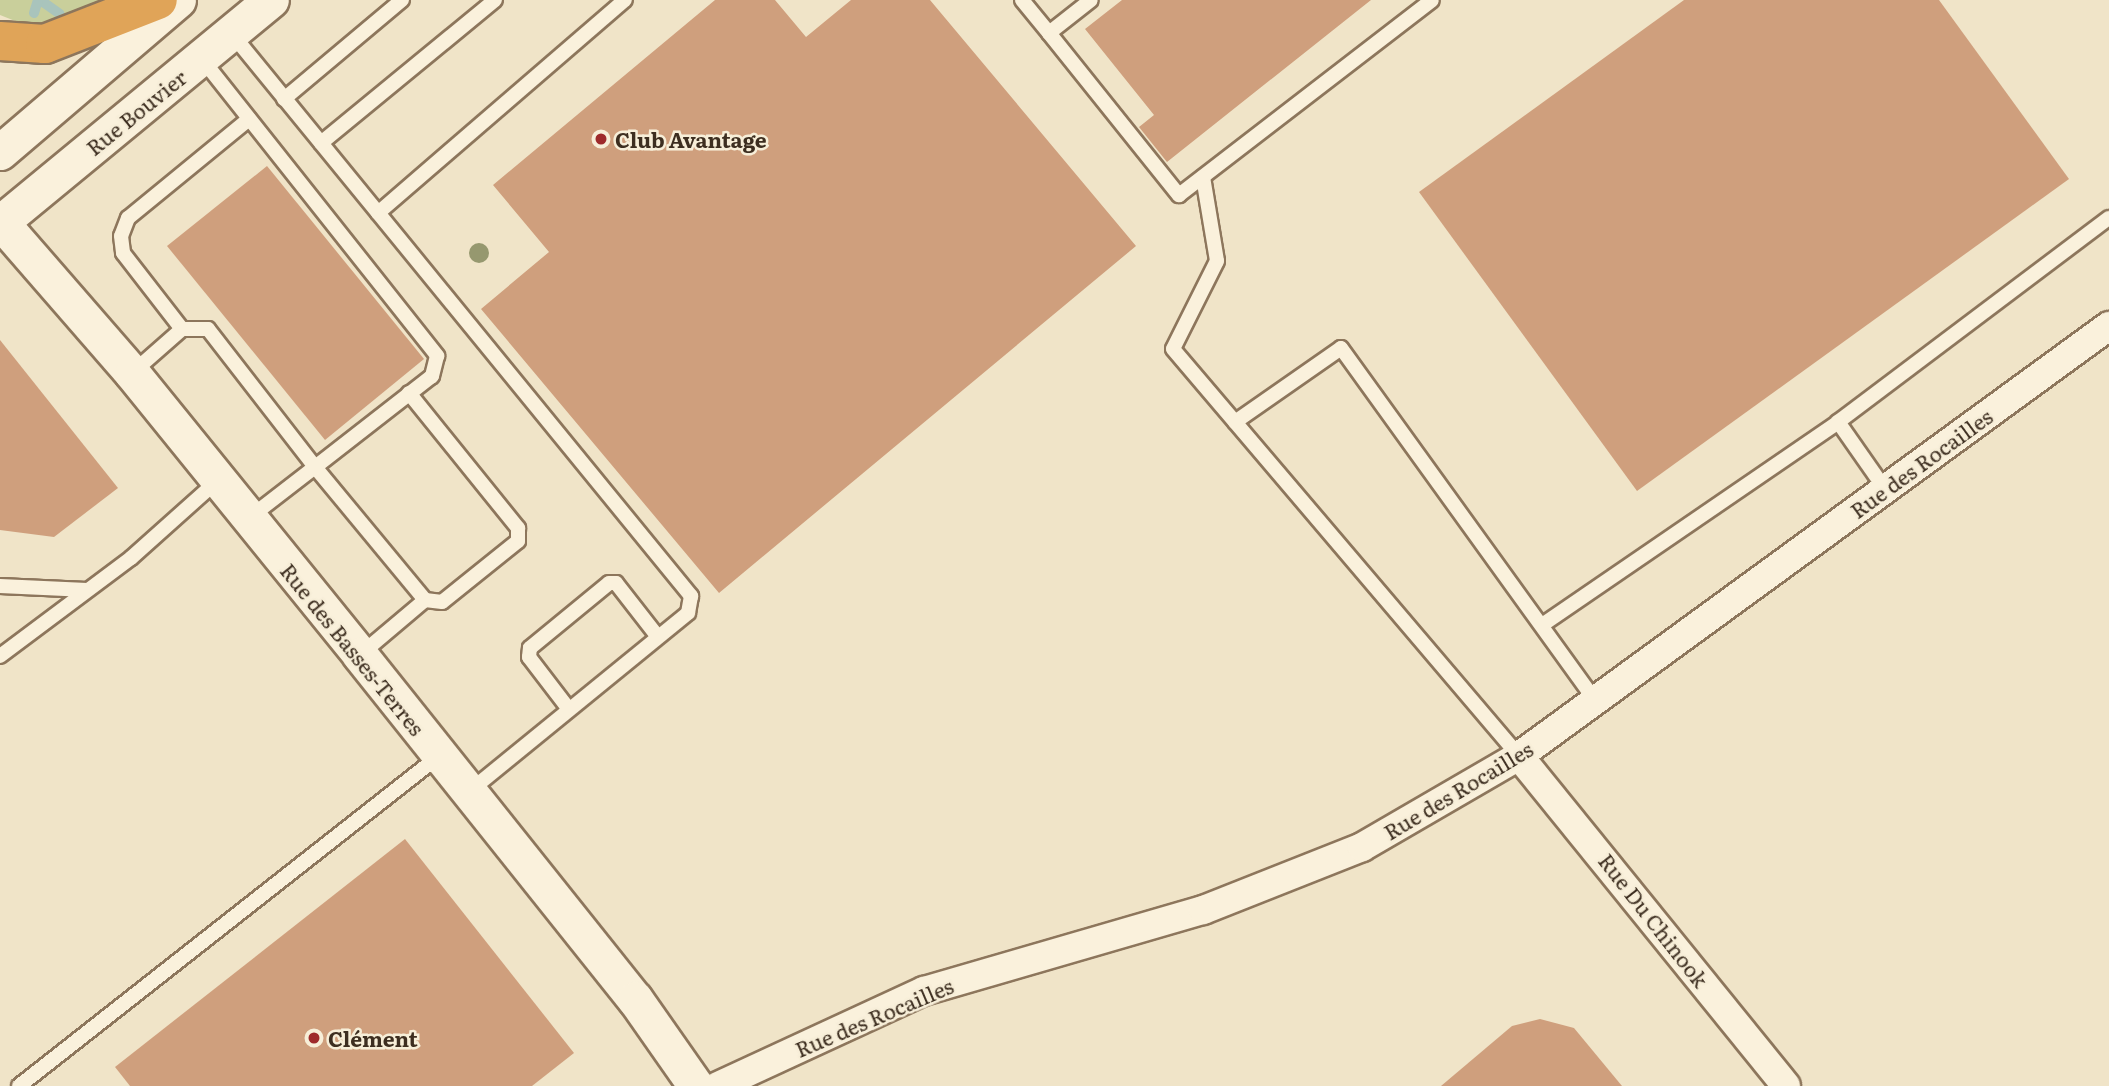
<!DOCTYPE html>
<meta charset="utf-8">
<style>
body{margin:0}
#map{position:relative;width:2109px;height:1086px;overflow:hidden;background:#f0e4c8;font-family:Literata,serif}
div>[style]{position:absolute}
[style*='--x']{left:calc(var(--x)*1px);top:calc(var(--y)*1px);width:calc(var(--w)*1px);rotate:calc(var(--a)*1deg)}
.green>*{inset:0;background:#c9cf9b}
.stream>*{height:10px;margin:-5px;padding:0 5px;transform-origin:5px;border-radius:5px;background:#a9c4bc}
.building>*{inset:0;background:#cf9f7d}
.roads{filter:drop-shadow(2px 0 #8d765c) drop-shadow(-2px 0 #8d765c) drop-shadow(0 2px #8d765c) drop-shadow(0 -2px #8d765c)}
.service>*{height:14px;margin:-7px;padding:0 7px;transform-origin:7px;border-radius:7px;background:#faf1dc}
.minor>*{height:28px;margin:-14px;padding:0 14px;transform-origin:14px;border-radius:14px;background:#faf1dc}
.tertiary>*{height:35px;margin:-17.5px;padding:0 17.5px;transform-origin:17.5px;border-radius:17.5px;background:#faf1dc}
.motorway>*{height:38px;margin:-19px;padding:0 19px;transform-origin:19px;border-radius:19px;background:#e0a458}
.trees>*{width:20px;height:20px;margin:-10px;border-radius:50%;background:#96986f}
.dots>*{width:19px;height:19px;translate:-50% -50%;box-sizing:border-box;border:4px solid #f7eed8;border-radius:50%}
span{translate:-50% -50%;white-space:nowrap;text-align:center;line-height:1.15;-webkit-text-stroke:5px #f7eed8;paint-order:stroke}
.street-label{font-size:21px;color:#3d2e20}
.poi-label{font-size:21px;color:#3d2e20;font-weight:700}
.left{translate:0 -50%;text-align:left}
</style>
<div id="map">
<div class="green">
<div style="clip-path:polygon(0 0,116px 0,33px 28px,0 15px)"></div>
</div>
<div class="stream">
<div style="--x:40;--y:0;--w:24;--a:35"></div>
<div style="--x:34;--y:13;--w:14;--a:-73"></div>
</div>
<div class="building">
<div style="clip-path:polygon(715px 0,775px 0,806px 37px,851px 0,930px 0,1136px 246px,719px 593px,481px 309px,549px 252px,493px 185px)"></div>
<div style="clip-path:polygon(1122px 0,1371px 0,1167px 162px,1139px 127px,1154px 115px,1085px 29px)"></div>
<div style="clip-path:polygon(1684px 0,1939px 0,2069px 179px,1637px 491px,1419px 192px)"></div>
<div style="clip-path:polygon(267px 166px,424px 359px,325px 440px,167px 246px)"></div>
<div style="clip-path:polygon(0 340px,118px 488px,54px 537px,0 530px)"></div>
<div style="clip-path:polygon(405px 839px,574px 1053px,532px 1086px,130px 1086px,115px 1067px)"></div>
<div style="clip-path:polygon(1540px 1019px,1574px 1028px,1622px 1086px,1441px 1086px,1512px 1026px)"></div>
</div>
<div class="roads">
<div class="service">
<div style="--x:1022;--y:0;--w:43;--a:50.7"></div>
<div style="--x:1049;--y:33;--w:53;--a:-38.2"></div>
<div style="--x:1049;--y:33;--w:208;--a:51.3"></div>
<div style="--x:1179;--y:195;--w:319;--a:-37.6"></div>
<div style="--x:232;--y:34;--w:726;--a:50.76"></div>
<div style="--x:691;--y:596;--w:17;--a:100"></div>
<div style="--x:688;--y:613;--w:281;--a:140.8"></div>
<div style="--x:202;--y:59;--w:379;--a:51.6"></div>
<div style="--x:437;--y:356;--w:21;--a:104"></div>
<div style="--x:432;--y:376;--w:148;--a:142.1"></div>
<div style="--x:315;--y:467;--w:173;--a:50.4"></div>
<div style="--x:425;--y:600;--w:84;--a:139.8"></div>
<div style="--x:284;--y:99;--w:154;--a:-40"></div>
<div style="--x:249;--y:119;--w:156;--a:140.7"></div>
<div style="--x:128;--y:218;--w:19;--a:111"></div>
<div style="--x:121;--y:236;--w:17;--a:83"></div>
<div style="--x:123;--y:253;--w:96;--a:52.2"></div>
<div style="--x:182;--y:329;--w:26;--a:0"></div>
<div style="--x:208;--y:329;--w:175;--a:52.2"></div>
<div style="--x:315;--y:467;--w:83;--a:142.3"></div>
<div style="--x:321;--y:143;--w:225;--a:-39.4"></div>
<div style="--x:1203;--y:177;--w:85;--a:80.5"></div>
<div style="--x:1217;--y:261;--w:98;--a:116.6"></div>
<div style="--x:1173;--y:349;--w:534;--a:49.63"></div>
<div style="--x:378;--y:213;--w:326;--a:-40.8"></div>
<div style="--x:132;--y:373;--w:67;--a:-41.3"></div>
<div style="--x:409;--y:393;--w:174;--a:51.1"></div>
<div style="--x:518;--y:528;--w:13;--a:90"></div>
<div style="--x:518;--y:541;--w:97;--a:141.2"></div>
<div style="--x:442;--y:602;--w:17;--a:-173"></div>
<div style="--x:1235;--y:422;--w:129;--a:-34.9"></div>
<div style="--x:1341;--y:348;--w:434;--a:54.2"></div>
<div style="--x:1885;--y:489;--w:82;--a:-125"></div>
<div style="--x:1838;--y:422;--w:339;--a:-37"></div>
<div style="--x:0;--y:586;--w:87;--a:2.6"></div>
<div style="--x:1542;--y:625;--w:359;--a:-34.4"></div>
<div style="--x:0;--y:656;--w:164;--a:-36.8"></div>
<div style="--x:131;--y:558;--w:115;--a:-41.8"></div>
<div style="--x:568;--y:708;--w:64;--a:-127.4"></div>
<div style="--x:529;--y:657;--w:9;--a:-84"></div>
<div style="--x:530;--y:648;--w:102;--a:-39.4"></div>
<div style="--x:609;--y:583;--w:7;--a:0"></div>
<div style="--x:616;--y:583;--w:68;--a:52.1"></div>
<div style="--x:19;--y:1086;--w:534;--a:-38.16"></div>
</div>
<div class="minor">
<div style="--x:1519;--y:756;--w:424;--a:51"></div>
<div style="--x:718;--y:1086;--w:227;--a:-24.8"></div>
<div style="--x:924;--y:991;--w:291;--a:-16.2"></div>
<div style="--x:1203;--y:910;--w:171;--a:-21.6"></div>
<div style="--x:1362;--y:847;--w:181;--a:-30.1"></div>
<div style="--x:1519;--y:756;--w:730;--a:-36.09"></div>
</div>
<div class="tertiary">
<div style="--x:0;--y:152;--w:234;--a:-40.5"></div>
<div style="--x:0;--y:221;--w:201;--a:49"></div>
<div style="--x:132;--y:373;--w:363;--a:51"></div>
<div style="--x:360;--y:655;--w:440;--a:51.4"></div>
<div style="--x:635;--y:999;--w:106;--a:55"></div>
<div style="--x:0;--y:223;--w:351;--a:-39.5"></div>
</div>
<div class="motorway">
<div style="--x:0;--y:41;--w:45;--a:3.8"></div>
<div style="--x:45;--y:44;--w:121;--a:-21.3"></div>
</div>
</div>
<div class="trees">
<div style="left:479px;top:253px"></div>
</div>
<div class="dots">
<div style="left:601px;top:139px;background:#9e2a2b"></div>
<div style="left:314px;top:1038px;background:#9e2a2b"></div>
</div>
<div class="street-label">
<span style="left:136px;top:112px;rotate:-39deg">Rue Bouvier</span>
<span style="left:1921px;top:463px;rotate:-36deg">Rue des Rocailles</span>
<span style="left:353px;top:649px;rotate:51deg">Rue des Basses-Terres</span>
<span style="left:1458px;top:790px;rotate:-31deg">Rue des Rocailles</span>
<span style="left:1654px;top:920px;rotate:52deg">Rue Du Chinook</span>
<span style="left:874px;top:1017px;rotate:-23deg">Rue des Rocailles</span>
</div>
<div class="poi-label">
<span class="left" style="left:615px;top:139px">Club Avantage</span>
<span class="left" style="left:328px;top:1038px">Clément</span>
</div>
</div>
